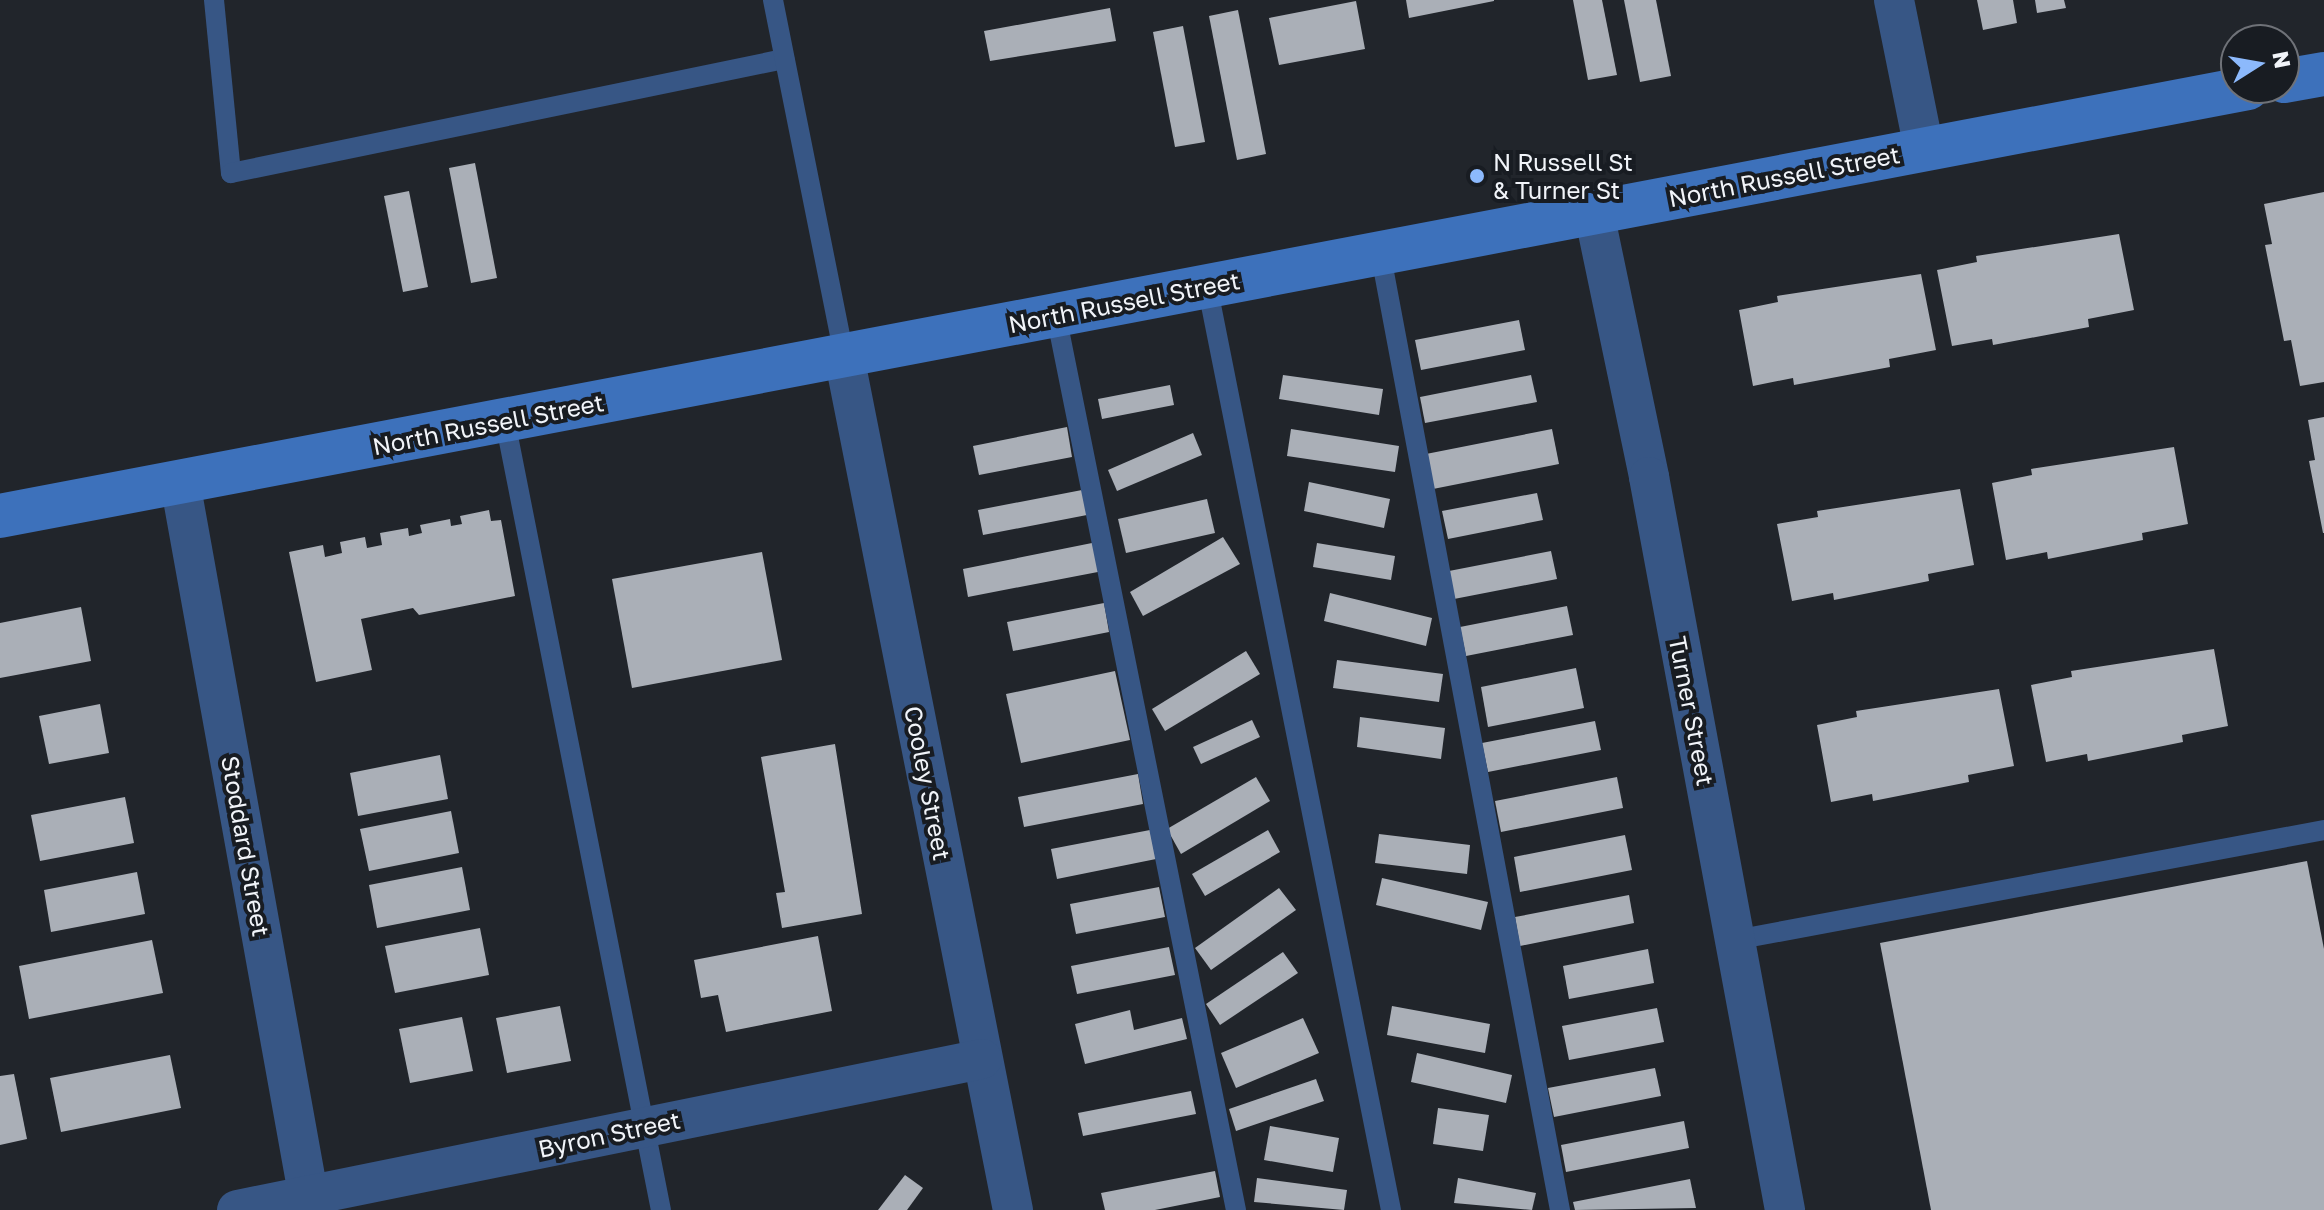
<!DOCTYPE html>
<style>
body{margin:0}
#map{position:relative;width:2324px;height:1210px;overflow:hidden;background:#21252b;font-family:"Golos Text",sans-serif}
div>[style]{position:absolute}
[style*='--x']{left:calc(var(--x)*1px);top:calc(var(--y)*1px);width:calc(var(--w)*1px);rotate:calc(var(--a)*1deg)}
.building>*{inset:0;background:#aaafb7}
.lane>*{height:20px;margin:-10px;padding:0 10px;transform-origin:10px;border-radius:10px;background:#375685}
.street>*{height:40px;margin:-20px;padding:0 20px;transform-origin:20px;border-radius:20px;background:#375685}
.secondary>*{height:44px;margin:-22px;padding:0 22px;transform-origin:22px;border-radius:22px;background:#3d71bb}
.dots>*{width:22px;height:22px;translate:-50% -50%;box-sizing:border-box;border:4px solid #181c22;border-radius:50%}
span{translate:-50% -50%;white-space:nowrap;text-align:center;line-height:1.15;-webkit-text-stroke:8px #181c22;paint-order:stroke}
.poi-label{font-size:24px;color:#f1f4f9}
.left{translate:0 -50%;text-align:left}
.street-label{font-size:24px;color:#f1f4f9}
.north{position:absolute;left:2220px;top:24px;width:80px;height:80px;box-sizing:border-box;background:#181c22;border:2px solid #6f7278;border-radius:50%;rotate:79deg;font-size:22px;font-weight:700;line-height:32px;text-align:center;color:#f1f4f9}
.north::after{content:'';display:block;margin:auto;width:28px;height:36px;background:#8cb9fc;clip-path:polygon(50% 0,100% 100%,50% 72%,0 100%)}
</style>
<div id="map">
<div class="building">
<div style="clip-path:polygon(1406px 0,1494px 0,1494px 1px,1409px 18px)"></div>
<div style="clip-path:polygon(1573px 0,1602px 0,1617px 75px,1588px 80px)"></div>
<div style="clip-path:polygon(1624px 0,1656px 0,1671px 76px,1640px 82px)"></div>
<div style="clip-path:polygon(1977px 0,2013px 0,2017px 23px,1983px 30px)"></div>
<div style="clip-path:polygon(2035px 0,2064px 0,2066px 8px,2037px 13px)"></div>
<div style="clip-path:polygon(1356px 1px,1365px 49px,1279px 65px,1269px 18px)"></div>
<div style="clip-path:polygon(1110px 8px,1116px 41px,990px 61px,984px 31px)"></div>
<div style="clip-path:polygon(1238px 10px,1266px 154px,1237px 160px,1209px 16px)"></div>
<div style="clip-path:polygon(1183px 26px,1205px 142px,1175px 147px,1153px 32px)"></div>
<div style="clip-path:polygon(475px 163px,497px 278px,471px 283px,449px 168px)"></div>
<div style="clip-path:polygon(409px 191px,428px 287px,403px 292px,384px 196px)"></div>
<div style="clip-path:polygon(2324px 192px,2324px 382px,2300px 386px,2291px 340px,2284px 341px,2265px 245px,2272px 244px,2264px 204px)"></div>
<div style="clip-path:polygon(2119px 234px,2134px 310px,2088px 319px,2089px 327px,1993px 345px,1992px 339px,1952px 346px,1937px 270px,1977px 262px,1976px 256px)"></div>
<div style="clip-path:polygon(1921px 274px,1936px 350px,1889px 359px,1890px 367px,1794px 385px,1793px 378px,1753px 386px,1739px 310px,1778px 302px,1777px 296px)"></div>
<div style="clip-path:polygon(1519px 320px,1525px 350px,1421px 370px,1415px 340px)"></div>
<div style="clip-path:polygon(1283px 375px,1383px 389px,1379px 415px,1279px 399px)"></div>
<div style="clip-path:polygon(1531px 375px,1537px 402px,1425px 423px,1420px 397px)"></div>
<div style="clip-path:polygon(1170px 385px,1174px 405px,1102px 419px,1098px 399px)"></div>
<div style="clip-path:polygon(2324px 417px,2324px 533px,2323px 533px,2309px 461px,2315px 460px,2308px 420px)"></div>
<div style="clip-path:polygon(1067px 427px,1072px 457px,979px 475px,973px 446px)"></div>
<div style="clip-path:polygon(1291px 429px,1399px 446px,1395px 472px,1287px 456px)"></div>
<div style="clip-path:polygon(1552px 429px,1559px 464px,1433px 489px,1426px 454px)"></div>
<div style="clip-path:polygon(1193px 433px,1202px 455px,1117px 491px,1108px 470px)"></div>
<div style="clip-path:polygon(2174px 447px,2188px 524px,2142px 533px,2143px 540px,2048px 559px,2047px 552px,2006px 560px,1992px 483px,2032px 475px,2031px 469px)"></div>
<div style="clip-path:polygon(1309px 482px,1390px 499px,1384px 528px,1304px 511px)"></div>
<div style="clip-path:polygon(1960px 489px,1974px 565px,1928px 574px,1929px 581px,1834px 600px,1833px 593px,1792px 601px,1777px 524px,1818px 517px,1817px 511px)"></div>
<div style="clip-path:polygon(1082px 490px,1087px 515px,983px 535px,978px 510px)"></div>
<div style="clip-path:polygon(1537px 493px,1543px 520px,1448px 539px,1442px 511px)"></div>
<div style="clip-path:polygon(1207px 499px,1215px 533px,1126px 553px,1118px 519px)"></div>
<div style="clip-path:polygon(489px 510px,491px 521px,501px 520px,515px 596px,419px 615px,413px 608px,361px 619px,372px 670px,316px 682px,289px 552px,323px 545px,325px 557px,342px 553px,340px 542px,365px 537px,367px 548px,382px 545px,380px 533px,408px 528px,409px 536px,422px 533px,420px 525px,450px 519px,451px 526px,462px 524px,460px 516px)"></div>
<div style="clip-path:polygon(1223px 537px,1240px 564px,1143px 616px,1130px 592px)"></div>
<div style="clip-path:polygon(1097px 542px,1103px 571px,968px 597px,963px 569px)"></div>
<div style="clip-path:polygon(1317px 543px,1395px 556px,1391px 580px,1313px 567px)"></div>
<div style="clip-path:polygon(1551px 551px,1557px 579px,1454px 599px,1449px 571px)"></div>
<div style="clip-path:polygon(762px 552px,782px 660px,632px 688px,612px 579px)"></div>
<div style="clip-path:polygon(1330px 593px,1432px 618px,1426px 646px,1324px 621px)"></div>
<div style="clip-path:polygon(1104px 603px,1109px 632px,1013px 651px,1007px 622px)"></div>
<div style="clip-path:polygon(1567px 606px,1573px 635px,1466px 656px,1460px 627px)"></div>
<div style="clip-path:polygon(81px 607px,91px 661px,0 678px,0 623px)"></div>
<div style="clip-path:polygon(2214px 649px,2228px 726px,2182px 735px,2183px 742px,2088px 761px,2087px 754px,2046px 762px,2031px 685px,2072px 677px,2071px 671px)"></div>
<div style="clip-path:polygon(1246px 651px,1260px 674px,1165px 731px,1152px 709px)"></div>
<div style="clip-path:polygon(1337px 660px,1443px 674px,1439px 702px,1333px 688px)"></div>
<div style="clip-path:polygon(1576px 668px,1584px 708px,1488px 727px,1481px 687px)"></div>
<div style="clip-path:polygon(1115px 671px,1130px 740px,1021px 763px,1006px 694px)"></div>
<div style="clip-path:polygon(1999px 689px,2014px 766px,1968px 775px,1969px 782px,1873px 801px,1872px 794px,1831px 802px,1817px 725px,1857px 717px,1856px 711px)"></div>
<div style="clip-path:polygon(100px 704px,109px 753px,49px 764px,39px 716px)"></div>
<div style="clip-path:polygon(1360px 717px,1445px 728px,1441px 759px,1357px 747px)"></div>
<div style="clip-path:polygon(1252px 720px,1260px 737px,1201px 764px,1193px 747px)"></div>
<div style="clip-path:polygon(1595px 721px,1601px 750px,1488px 772px,1482px 743px)"></div>
<div style="clip-path:polygon(835px 744px,862px 914px,782px 928px,776px 893px,785px 892px,761px 757px)"></div>
<div style="clip-path:polygon(440px 755px,448px 799px,358px 816px,350px 773px)"></div>
<div style="clip-path:polygon(1138px 774px,1143px 804px,1024px 827px,1018px 797px)"></div>
<div style="clip-path:polygon(1256px 777px,1270px 801px,1181px 854px,1167px 829px)"></div>
<div style="clip-path:polygon(1617px 777px,1623px 808px,1501px 832px,1495px 801px)"></div>
<div style="clip-path:polygon(125px 797px,134px 843px,40px 861px,31px 815px)"></div>
<div style="clip-path:polygon(451px 811px,459px 853px,369px 871px,360px 829px)"></div>
<div style="clip-path:polygon(1150px 830px,1156px 859px,1057px 879px,1051px 849px)"></div>
<div style="clip-path:polygon(1268px 830px,1280px 852px,1205px 896px,1192px 874px)"></div>
<div style="clip-path:polygon(1379px 834px,1470px 845px,1467px 874px,1375px 863px)"></div>
<div style="clip-path:polygon(1625px 835px,1632px 870px,1520px 892px,1514px 857px)"></div>
<div style="clip-path:polygon(2307px 861px,2324px 949px,2324px 1210px,1931px 1210px,1880px 943px)"></div>
<div style="clip-path:polygon(462px 867px,470px 910px,377px 928px,369px 885px)"></div>
<div style="clip-path:polygon(137px 872px,145px 914px,51px 932px,44px 890px)"></div>
<div style="clip-path:polygon(1382px 878px,1488px 902px,1481px 930px,1376px 905px)"></div>
<div style="clip-path:polygon(1159px 887px,1165px 917px,1076px 934px,1070px 904px)"></div>
<div style="clip-path:polygon(1279px 888px,1296px 910px,1211px 970px,1195px 948px)"></div>
<div style="clip-path:polygon(1629px 895px,1634px 923px,1520px 946px,1515px 917px)"></div>
<div style="clip-path:polygon(480px 928px,489px 975px,395px 993px,385px 946px)"></div>
<div style="clip-path:polygon(818px 936px,832px 1011px,726px 1032px,718px 995px,701px 998px,694px 960px)"></div>
<div style="clip-path:polygon(152px 940px,163px 993px,29px 1019px,19px 966px)"></div>
<div style="clip-path:polygon(1169px 947px,1175px 975px,1077px 994px,1071px 966px)"></div>
<div style="clip-path:polygon(1648px 949px,1654px 983px,1569px 999px,1563px 966px)"></div>
<div style="clip-path:polygon(1283px 952px,1298px 973px,1220px 1025px,1206px 1004px)"></div>
<div style="clip-path:polygon(560px 1006px,571px 1061px,507px 1073px,496px 1018px)"></div>
<div style="clip-path:polygon(1392px 1006px,1490px 1024px,1485px 1053px,1387px 1035px)"></div>
<div style="clip-path:polygon(1657px 1008px,1664px 1042px,1569px 1060px,1562px 1026px)"></div>
<div style="clip-path:polygon(1130px 1010px,1134px 1030px,1182px 1018px,1187px 1039px,1085px 1064px,1075px 1024px)"></div>
<div style="clip-path:polygon(462px 1017px,473px 1071px,410px 1083px,399px 1029px)"></div>
<div style="clip-path:polygon(1303px 1018px,1319px 1053px,1236px 1088px,1221px 1053px)"></div>
<div style="clip-path:polygon(1417px 1053px,1512px 1075px,1506px 1103px,1411px 1082px)"></div>
<div style="clip-path:polygon(170px 1055px,181px 1108px,61px 1132px,50px 1078px)"></div>
<div style="clip-path:polygon(1655px 1068px,1661px 1096px,1554px 1117px,1548px 1088px)"></div>
<div style="clip-path:polygon(14px 1074px,27px 1139px,0 1145px,0 1076px)"></div>
<div style="clip-path:polygon(1316px 1079px,1324px 1101px,1236px 1131px,1229px 1109px)"></div>
<div style="clip-path:polygon(1191px 1091px,1196px 1114px,1083px 1136px,1078px 1113px)"></div>
<div style="clip-path:polygon(1438px 1108px,1489px 1115px,1483px 1151px,1433px 1144px)"></div>
<div style="clip-path:polygon(1684px 1121px,1689px 1148px,1566px 1172px,1561px 1145px)"></div>
<div style="clip-path:polygon(1270px 1126px,1339px 1138px,1333px 1172px,1264px 1160px)"></div>
<div style="clip-path:polygon(1215px 1171px,1220px 1197px,1155px 1210px,1105px 1210px,1101px 1193px)"></div>
<div style="clip-path:polygon(905px 1175px,923px 1188px,907px 1210px,878px 1210px)"></div>
<div style="clip-path:polygon(1257px 1178px,1347px 1190px,1344px 1210px,1254px 1202px)"></div>
<div style="clip-path:polygon(1458px 1178px,1536px 1193px,1532px 1210px,1454px 1203px)"></div>
<div style="clip-path:polygon(1690px 1179px,1696px 1208px,1575px 1210px,1573px 1202px)"></div>
</div>
<div class="lane">
<div style="--x:214;--y:0;--w:174;--a:84.4"></div>
<div style="--x:231;--y:173;--w:565;--a:-11.65"></div>
<div style="--x:773;--y:0;--w:363;--a:78.7"></div>
<div style="--x:1380;--y:251;--w:976;--a:79.37"></div>
<div style="--x:1207;--y:285;--w:943;--a:78.75"></div>
<div style="--x:1056;--y:315;--w:913;--a:78.63"></div>
<div style="--x:505;--y:421;--w:804;--a:78.82"></div>
<div style="--x:1735;--y:940;--w:599;--a:-10.58"></div>
</div>
<div class="street">
<div style="--x:1894;--y:0;--w:152;--a:78.6"></div>
<div style="--x:1594;--y:213;--w:270;--a:78.2"></div>
<div style="--x:1649;--y:477;--w:746;--a:79.49"></div>
<div style="--x:844;--y:356;--w:871;--a:78.81"></div>
<div style="--x:180;--y:482;--w:740;--a:79.8"></div>
<div style="--x:237;--y:1210;--w:760;--a:-11.46"></div>
</div>
<div class="secondary">
<div style="--x:2284;--y:81;--w:41;--a:-9.9"></div>
<div style="--x:0;--y:516;--w:2288;--a:-10.78"></div>
</div>
<div class="dots">
<div style="left:1477px;top:176px;background:#8cb9fc"></div>
</div>
<div class="poi-label">
<span class="left" style="left:1493px;top:176px">N Russell St<br>&amp; Turner St</span>
</div>
<div class="street-label">
<span style="left:1784px;top:176px;rotate:-11deg">North Russell Street</span>
<span style="left:1124px;top:302px;rotate:-11deg">North Russell Street</span>
<span style="left:488px;top:424px;rotate:-11deg">North Russell Street</span>
<span style="left:1692px;top:711px;rotate:79deg">Turner Street</span>
<span style="left:928px;top:783px;rotate:79deg">Cooley Street</span>
<span style="left:246px;top:846px;rotate:80deg">Stoddard Street</span>
<span style="left:609px;top:1134px;rotate:-12deg">Byron Street</span>
</div>
<div class="north">N</div>
</div>
